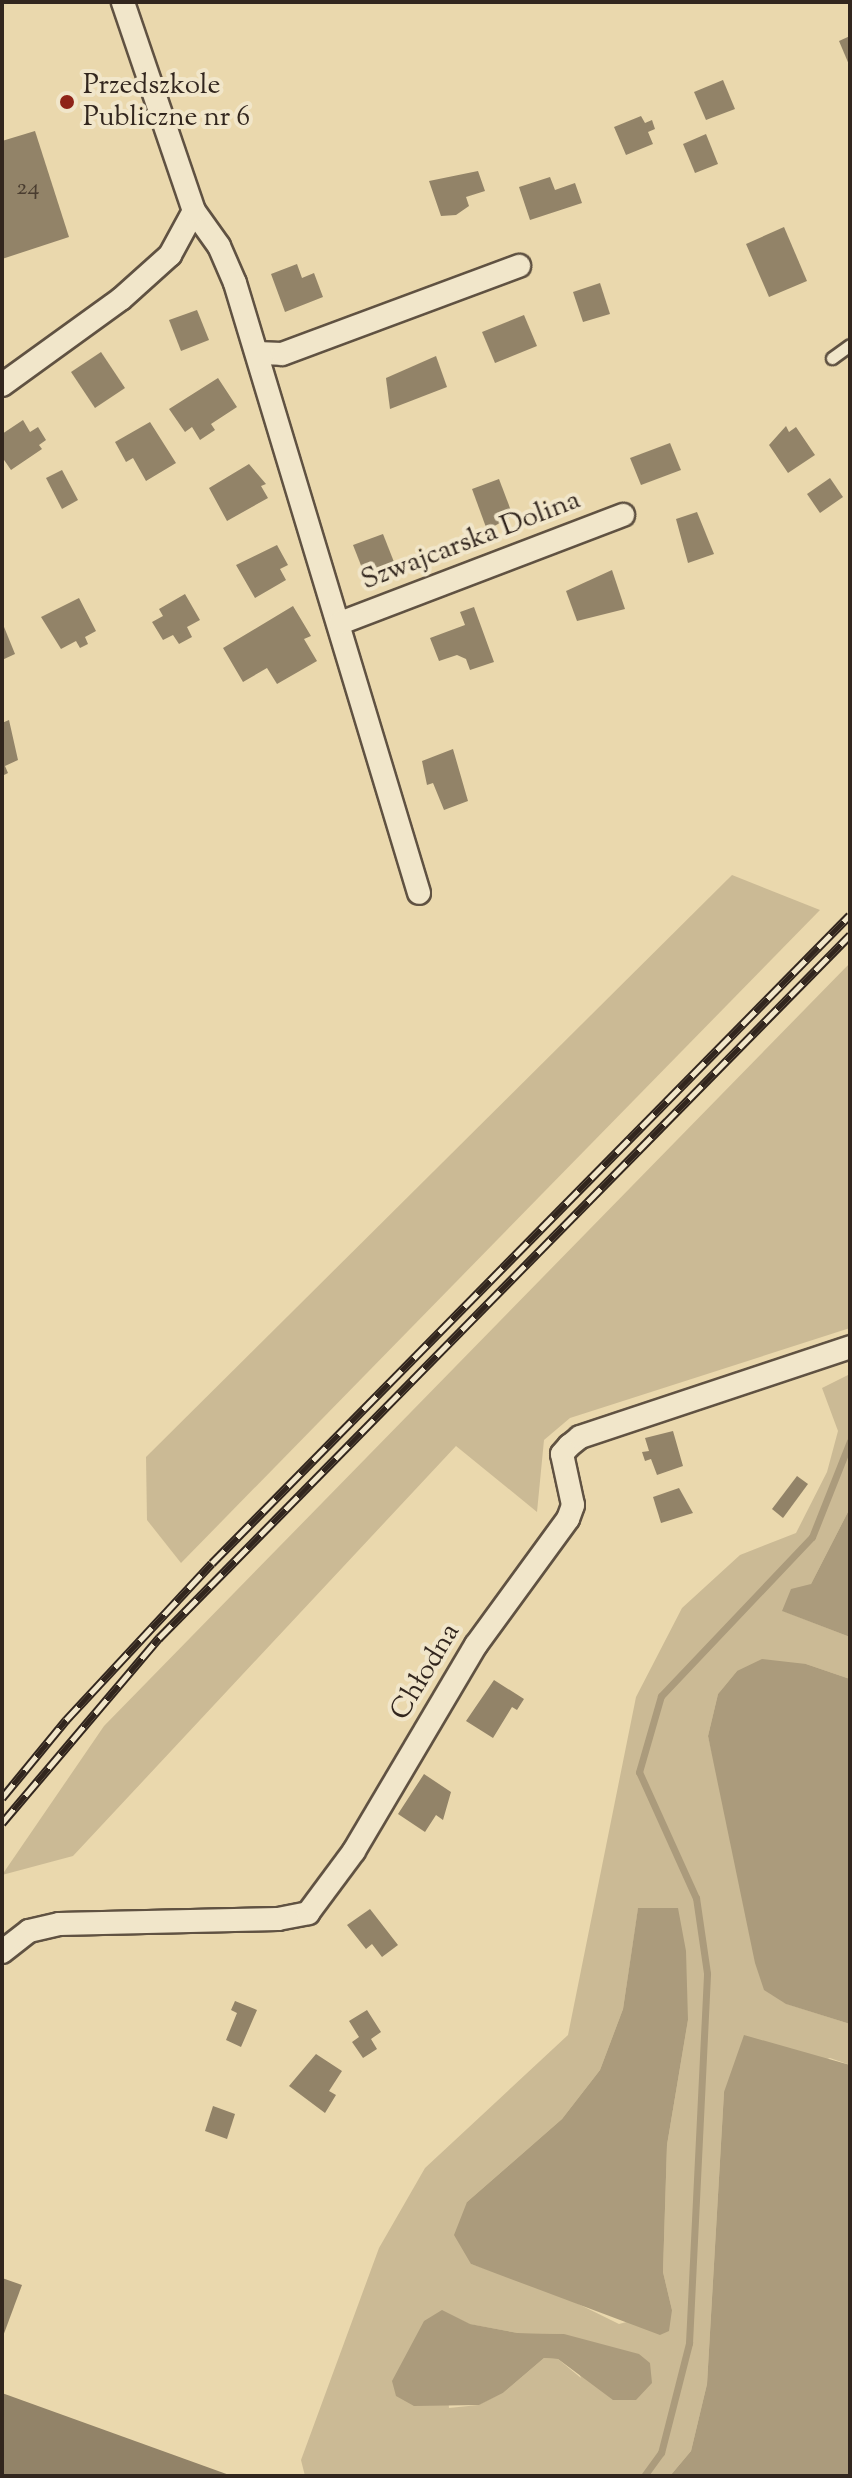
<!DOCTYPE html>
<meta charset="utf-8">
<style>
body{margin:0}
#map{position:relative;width:852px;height:2478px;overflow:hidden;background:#ead8ad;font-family:"Sorts Mill Goudy",serif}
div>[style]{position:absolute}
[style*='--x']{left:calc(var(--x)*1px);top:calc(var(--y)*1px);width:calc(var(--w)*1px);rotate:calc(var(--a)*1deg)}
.green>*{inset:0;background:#cbba95}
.water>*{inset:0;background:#ab9b7c}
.stream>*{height:7px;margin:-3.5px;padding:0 3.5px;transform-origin:3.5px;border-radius:3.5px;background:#ab9b7c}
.building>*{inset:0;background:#928368}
.roads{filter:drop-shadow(2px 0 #605242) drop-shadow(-2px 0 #605242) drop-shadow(0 2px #605242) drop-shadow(0 -2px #605242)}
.service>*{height:11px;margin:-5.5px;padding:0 5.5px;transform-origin:5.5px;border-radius:5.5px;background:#f1e6ca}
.minor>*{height:22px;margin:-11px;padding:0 11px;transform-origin:11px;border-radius:11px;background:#f1e6ca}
.rail>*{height:9px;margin-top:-4.5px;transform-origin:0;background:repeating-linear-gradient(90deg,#f1e6ca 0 18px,#32261e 0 36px);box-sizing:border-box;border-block:2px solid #32261e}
.dots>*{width:22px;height:22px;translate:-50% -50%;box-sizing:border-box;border:4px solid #f1e6ca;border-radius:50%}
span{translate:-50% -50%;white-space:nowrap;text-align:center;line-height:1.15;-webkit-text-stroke:8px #f1e6ca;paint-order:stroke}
.number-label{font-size:24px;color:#4a3d30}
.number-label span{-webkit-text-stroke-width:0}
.poi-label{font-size:28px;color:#32261e}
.left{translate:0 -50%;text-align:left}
.street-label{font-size:28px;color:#32261e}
.frame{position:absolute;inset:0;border:4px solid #32261e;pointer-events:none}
</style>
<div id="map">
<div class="green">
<div style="clip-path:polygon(732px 875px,820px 910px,181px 1563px,147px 1520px,146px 1457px)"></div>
<div style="clip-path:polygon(850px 963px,850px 1328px,570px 1418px,544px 1440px,537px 1512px,456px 1446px,73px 1856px,2px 1875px,104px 1726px)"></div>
<div style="clip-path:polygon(evenodd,850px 1374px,850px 1508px,811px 1584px,783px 1611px,850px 1637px,850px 1679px,806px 1664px,737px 1671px,718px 1694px,708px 1736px,737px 1858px,787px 2004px,850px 2024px,850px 2065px,830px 2058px,724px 2092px,707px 2384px,691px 2451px,670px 2476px,305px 2476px,301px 2460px,379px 2248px,425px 2168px,568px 2035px,636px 1697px,682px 1608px,740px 1555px,796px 1533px,827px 1472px,838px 1431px,822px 1388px,850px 1374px,638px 1909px,688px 2020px,667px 2145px,663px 2272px,672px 2310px,619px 2324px,552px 2291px,471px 2264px,467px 2202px,562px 2119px,600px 2070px,623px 2009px,638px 1909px,850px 1374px,442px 2311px,469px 2324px,518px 2333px,564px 2334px,581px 2378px,558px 2359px,544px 2358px,503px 2393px,478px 2405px,449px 2408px,442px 2311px)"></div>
</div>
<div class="water">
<div style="clip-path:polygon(850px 1508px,850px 1637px,782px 1611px,791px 1589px,811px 1584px)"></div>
<div style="clip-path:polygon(762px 1659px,806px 1664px,850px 1679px,850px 2024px,786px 2004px,764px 1990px,755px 1963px,708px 1736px,718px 1694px,737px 1671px)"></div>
<div style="clip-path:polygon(638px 1908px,678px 1908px,686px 1951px,688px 2020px,667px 2145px,663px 2272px,672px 2310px,669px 2331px,660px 2335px,471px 2264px,454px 2235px,467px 2202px,562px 2119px,600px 2070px,623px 2009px)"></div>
<div style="clip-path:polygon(744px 2035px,850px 2065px,850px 2476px,670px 2476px,691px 2451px,707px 2384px,724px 2092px)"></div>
<div style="clip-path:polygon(442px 2310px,470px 2324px,518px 2333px,564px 2334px,639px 2354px,650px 2363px,652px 2383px,636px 2400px,613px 2400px,558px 2359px,544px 2358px,503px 2393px,479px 2405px,414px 2406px,396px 2396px,392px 2381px,424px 2321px)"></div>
</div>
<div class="stream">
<div style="--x:644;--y:2476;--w:29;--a:-54"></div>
<div style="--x:661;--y:2453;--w:114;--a:-75.7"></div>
<div style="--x:689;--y:2343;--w:370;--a:-87.2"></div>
<div style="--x:707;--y:1973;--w:76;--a:-98.3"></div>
<div style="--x:696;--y:1898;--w:138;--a:-114.3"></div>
<div style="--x:639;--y:1772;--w:79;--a:-73.9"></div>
<div style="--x:661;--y:1696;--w:219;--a:-46.5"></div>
<div style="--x:812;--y:1537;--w:103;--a:-68.4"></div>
</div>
<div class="building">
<div style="clip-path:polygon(850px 36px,850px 67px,839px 41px)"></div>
<div style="clip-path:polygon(723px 80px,735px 109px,706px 120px,694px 92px)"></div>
<div style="clip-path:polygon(641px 116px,645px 123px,652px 120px,655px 129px,648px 132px,653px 144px,626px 155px,614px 127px)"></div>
<div style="clip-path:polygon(35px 131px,69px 237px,2px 259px,2px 141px)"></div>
<div style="clip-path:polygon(706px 134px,718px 164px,695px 173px,683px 144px)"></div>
<div style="clip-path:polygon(478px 171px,485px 191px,466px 197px,469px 206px,456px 215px,441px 216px,429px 181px)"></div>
<div style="clip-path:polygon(550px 177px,555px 190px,575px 183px,582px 203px,530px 220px,519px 187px)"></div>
<div style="clip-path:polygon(784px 227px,807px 281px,769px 297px,746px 244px)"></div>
<div style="clip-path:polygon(297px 264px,302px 278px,314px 273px,323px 297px,285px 312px,271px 274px)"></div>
<div style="clip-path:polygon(600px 283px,610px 314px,583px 322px,573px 292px)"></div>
<div style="clip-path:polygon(197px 310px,209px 340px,181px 351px,169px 320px)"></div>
<div style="clip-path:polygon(524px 315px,537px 346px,495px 363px,482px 332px)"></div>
<div style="clip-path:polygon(101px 352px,125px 388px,95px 408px,71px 372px)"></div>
<div style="clip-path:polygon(436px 356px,447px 387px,390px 409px,386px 378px)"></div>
<div style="clip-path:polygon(218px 378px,237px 407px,211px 424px,215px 430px,200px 440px,192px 427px,185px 432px,169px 409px)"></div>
<div style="clip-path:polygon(23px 420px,30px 432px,38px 427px,46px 440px,39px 445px,42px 449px,11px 470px,2px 457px,2px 434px)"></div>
<div style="clip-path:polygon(150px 422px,176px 463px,146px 481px,133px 458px,126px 462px,115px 442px)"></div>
<div style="clip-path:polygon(786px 426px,789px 432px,796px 427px,815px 455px,788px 473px,769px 445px)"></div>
<div style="clip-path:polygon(670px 443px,681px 470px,641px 485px,630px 458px)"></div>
<div style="clip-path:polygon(249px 464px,266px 484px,261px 486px,268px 498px,227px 521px,209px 488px)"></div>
<div style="clip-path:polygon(62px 470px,78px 500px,62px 509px,46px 478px)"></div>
<div style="clip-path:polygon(830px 478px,843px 497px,820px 513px,807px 494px)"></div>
<div style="clip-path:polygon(499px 479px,513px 516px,487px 530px,472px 489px)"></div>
<div style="clip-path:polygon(697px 512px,714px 554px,688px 563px,676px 519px)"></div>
<div style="clip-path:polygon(383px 534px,394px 562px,364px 573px,353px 545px)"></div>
<div style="clip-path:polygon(277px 545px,288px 565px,280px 569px,286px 580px,255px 598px,236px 565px)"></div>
<div style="clip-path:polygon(612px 570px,625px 609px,577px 621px,566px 591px)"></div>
<div style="clip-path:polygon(185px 594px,200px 620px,187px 627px,192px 637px,179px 644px,173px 635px,163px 640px,152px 622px,163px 616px,159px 609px)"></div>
<div style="clip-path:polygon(79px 598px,96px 631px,85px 637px,88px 644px,80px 648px,76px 641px,61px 649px,41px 617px)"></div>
<div style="clip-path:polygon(293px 606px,311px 636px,304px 639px,317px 661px,277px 684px,267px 668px,243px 682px,223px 648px)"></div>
<div style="clip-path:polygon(474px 607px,494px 662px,470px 670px,466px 659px,457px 655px,439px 661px,430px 638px,465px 625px,460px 612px)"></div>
<div style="clip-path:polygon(2px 622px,15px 654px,2px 660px)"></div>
<div style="clip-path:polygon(9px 720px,18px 760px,5px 766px,8px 773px,2px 776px,2px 723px)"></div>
<div style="clip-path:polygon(453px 749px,468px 801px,444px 810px,433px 783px,427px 785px,422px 761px)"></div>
<div style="clip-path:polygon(673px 1431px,683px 1466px,657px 1475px,651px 1459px,645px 1461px,642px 1452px,649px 1451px,645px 1438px)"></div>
<div style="clip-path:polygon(797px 1476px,808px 1484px,783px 1518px,772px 1509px)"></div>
<div style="clip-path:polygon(679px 1488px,693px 1513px,661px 1523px,653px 1497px)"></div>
<div style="clip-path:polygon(494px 1680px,524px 1699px,517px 1710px,512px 1707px,493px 1738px,466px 1721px)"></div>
<div style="clip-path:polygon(424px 1774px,451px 1792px,443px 1820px,436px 1815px,425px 1832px,398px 1814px)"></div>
<div style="clip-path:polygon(370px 1909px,398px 1945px,382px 1957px,372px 1944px,366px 1949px,347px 1925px)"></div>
<div style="clip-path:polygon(235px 2001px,257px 2010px,241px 2047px,226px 2040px,237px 2013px,231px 2010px)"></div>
<div style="clip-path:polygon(367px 2010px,381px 2032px,371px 2039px,377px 2049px,363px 2058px,352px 2042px,359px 2037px,349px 2021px)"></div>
<div style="clip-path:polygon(316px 2054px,342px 2071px,329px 2091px,336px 2095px,325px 2113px,289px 2086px)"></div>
<div style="clip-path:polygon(213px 2106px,235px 2114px,227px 2139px,205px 2131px)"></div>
<div style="clip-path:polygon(2px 2278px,22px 2285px,2px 2339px)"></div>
<div style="clip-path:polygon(2px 2393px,232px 2476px,2px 2476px)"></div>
</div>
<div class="roads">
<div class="service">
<div style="--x:832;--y:358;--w:22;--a:-36"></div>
</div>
<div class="minor">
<div style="--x:194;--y:211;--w:43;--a:54.5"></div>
<div style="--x:219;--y:246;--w:40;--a:66.6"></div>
<div style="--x:235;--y:283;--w:637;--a:73.21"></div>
<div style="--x:257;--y:353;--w:25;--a:2"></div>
<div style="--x:282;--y:354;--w:253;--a:-20.4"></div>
<div style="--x:2;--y:385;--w:147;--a:-35.9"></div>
<div style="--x:121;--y:299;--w:66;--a:-41.9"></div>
<div style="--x:170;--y:255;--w:50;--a:-61.4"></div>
<div style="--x:194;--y:211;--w:221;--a:-108.8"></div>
<div style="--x:340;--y:623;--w:303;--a:-20.9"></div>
<div style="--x:2;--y:1952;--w:34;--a:-38"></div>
<div style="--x:29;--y:1931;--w:31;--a:-13"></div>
<div style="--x:59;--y:1924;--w:219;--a:-1.3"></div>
<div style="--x:278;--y:1919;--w:31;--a:-11"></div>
<div style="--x:308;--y:1913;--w:77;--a:-53.4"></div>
<div style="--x:354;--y:1851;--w:239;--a:-59.4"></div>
<div style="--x:476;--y:1645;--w:156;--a:-53.9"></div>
<div style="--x:568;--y:1519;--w:15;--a:-70"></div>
<div style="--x:573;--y:1505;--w:52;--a:-102.2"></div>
<div style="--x:562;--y:1454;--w:11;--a:-49"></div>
<div style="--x:569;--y:1446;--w:14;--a:-39"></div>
<div style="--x:580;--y:1437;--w:285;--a:-18.4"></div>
</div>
</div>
<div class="rail">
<div style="--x:2;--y:1798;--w:101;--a:-50.6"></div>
<div style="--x:66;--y:1720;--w:214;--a:-47.1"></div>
<div style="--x:212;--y:1563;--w:909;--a:-45.45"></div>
<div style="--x:2;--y:1823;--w:243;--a:-49.7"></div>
<div style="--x:159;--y:1638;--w:986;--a:-45.49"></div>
</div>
<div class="dots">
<div style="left:67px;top:102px;background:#8f2418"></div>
</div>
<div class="number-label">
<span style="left:28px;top:189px">24</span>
</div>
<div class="poi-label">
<span class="left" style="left:83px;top:102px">Przedszkole<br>Publiczne nr 6</span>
</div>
<div class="street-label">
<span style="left:471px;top:541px;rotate:-21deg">Szwajcarska Dolina</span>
<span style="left:426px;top:1672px;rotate:-59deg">Chłodna</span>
</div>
<div class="frame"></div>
</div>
